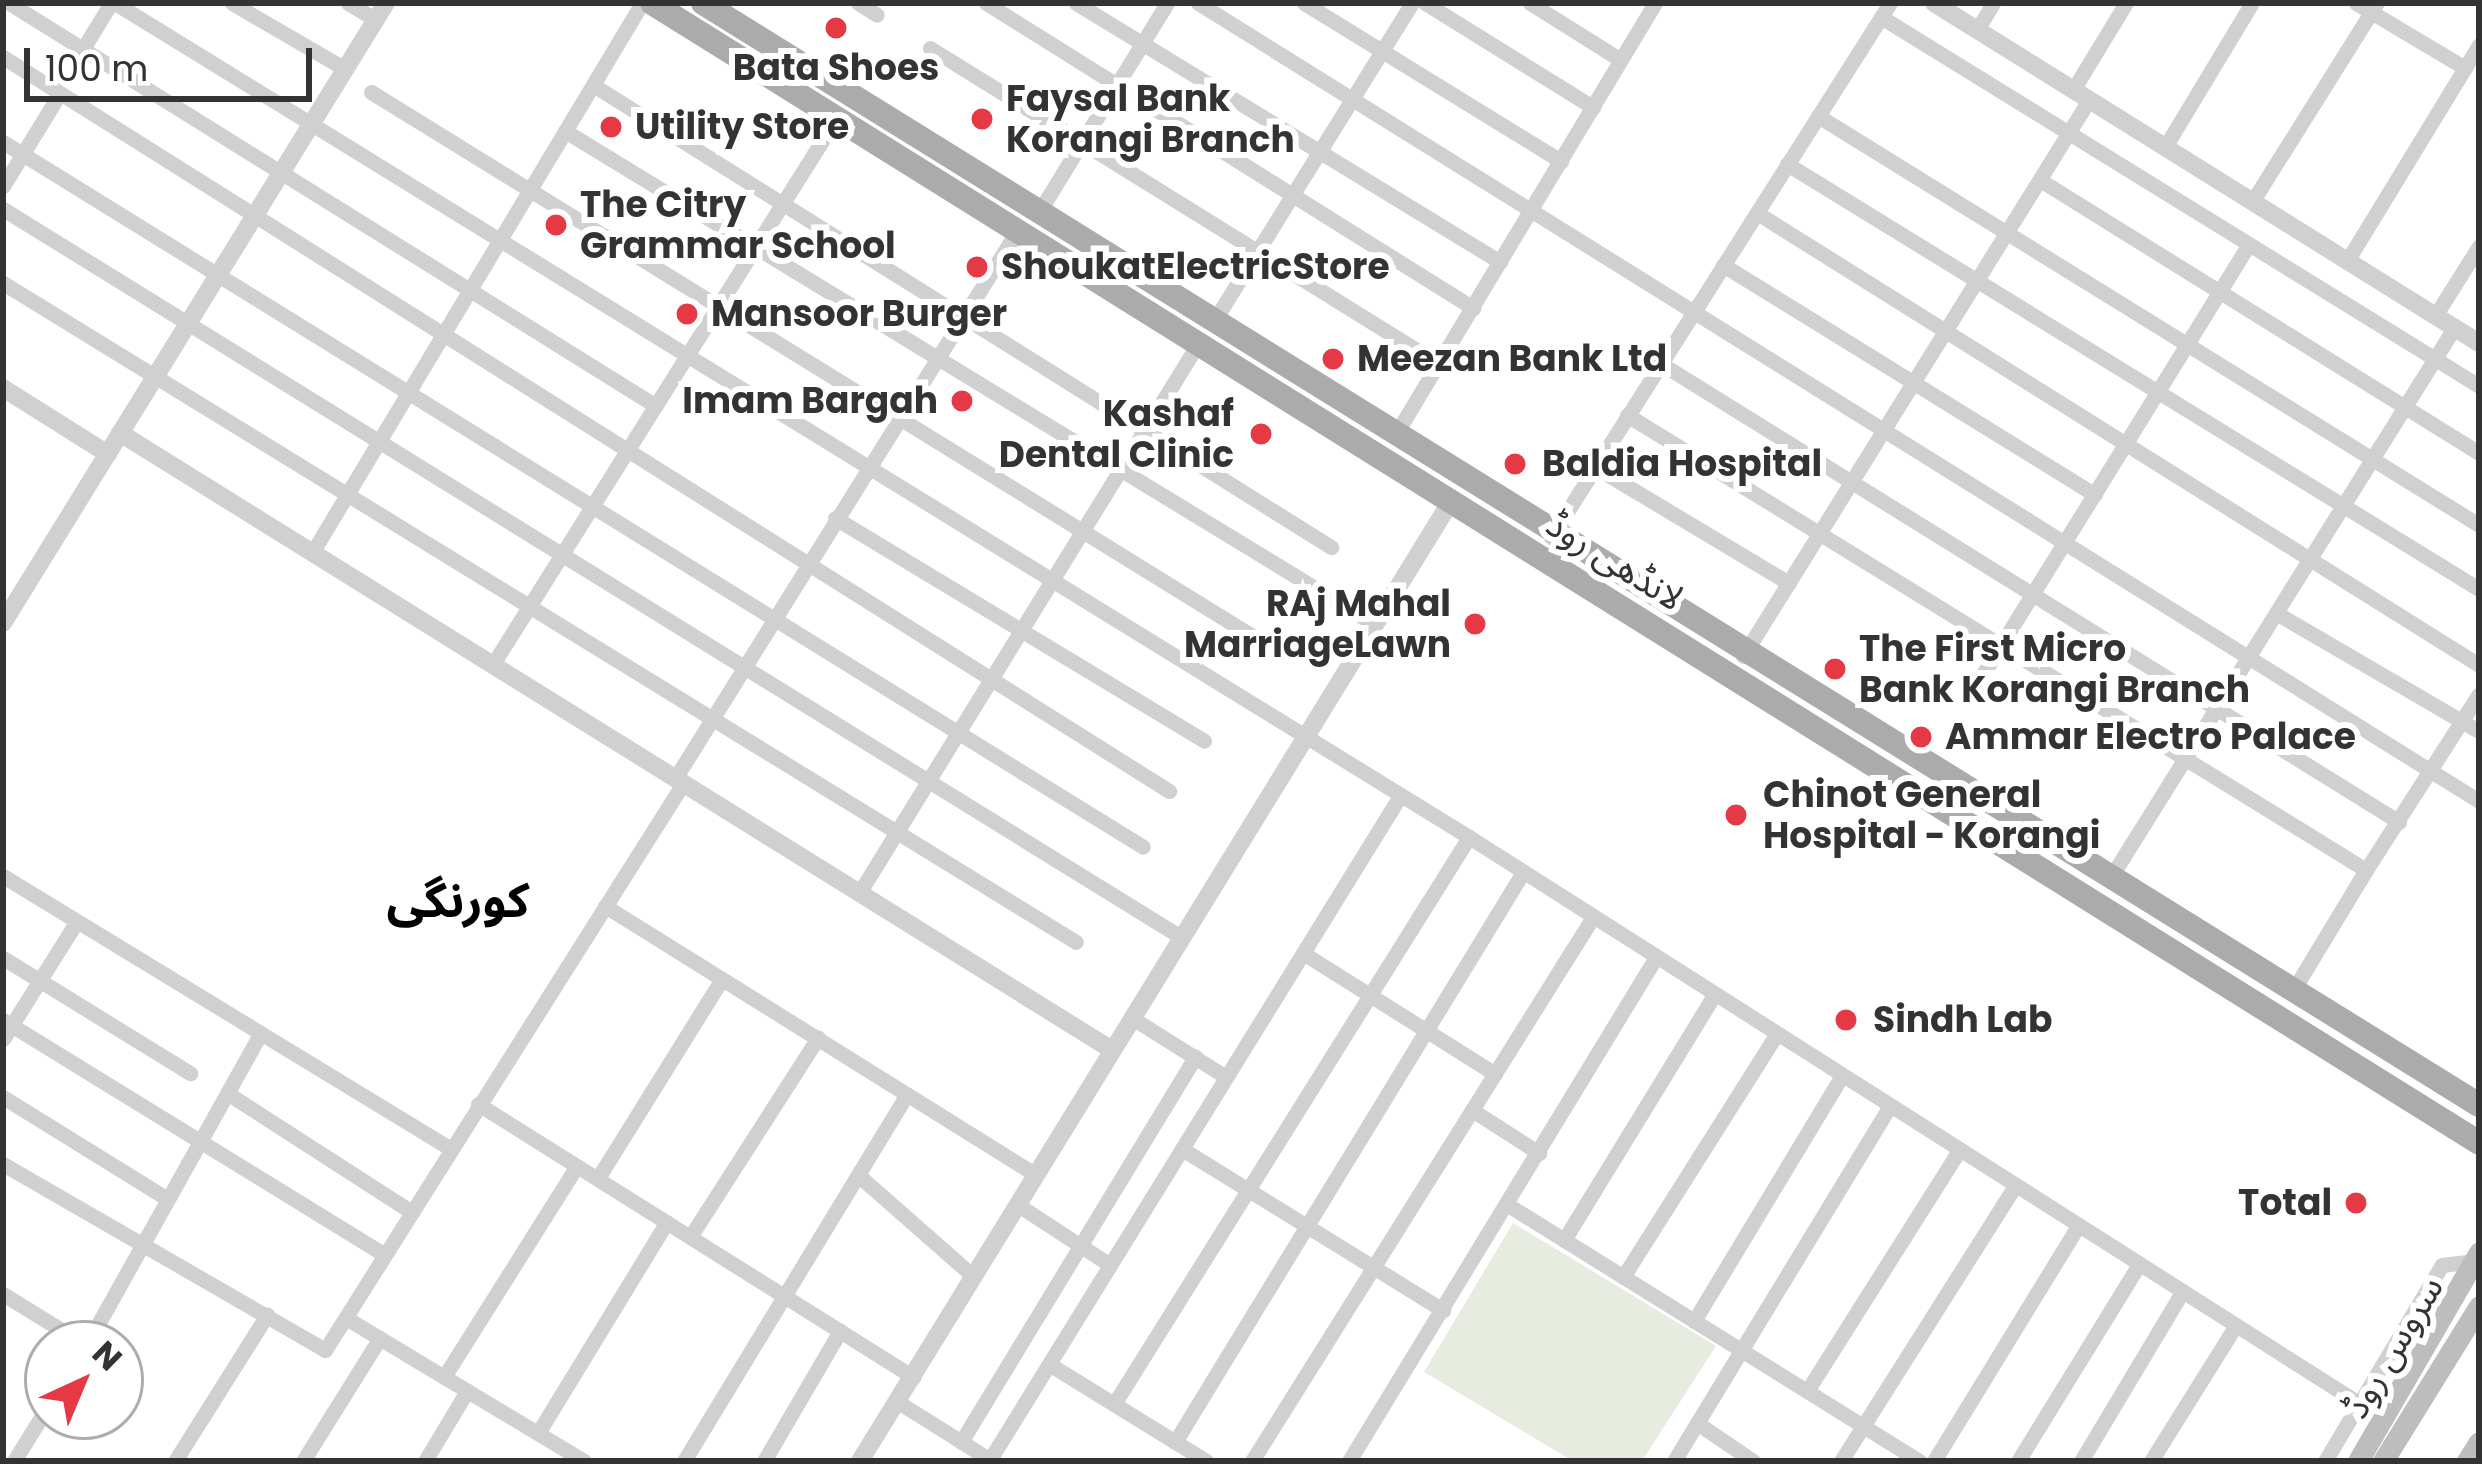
<!DOCTYPE html>
<meta charset="utf-8">
<style>
body{margin:0}
#map{position:relative;width:2482px;height:1464px;overflow:hidden;background:#fff;font-family:Poppins,"Noto Sans Arabic",sans-serif}
div>[style]{position:absolute}
[style*='--x']{left:calc(var(--x)*1px);top:calc(var(--y)*1px);width:calc(var(--w)*1px);rotate:calc(var(--a)*1deg)}
.green>*{inset:0;background:#e6ecdf}
.minor>*{height:15px;margin:-7.5px;padding:0 7.5px;transform-origin:7.5px;border-radius:7.5px;background:#d0d0d0}
.tertiary>*{height:18px;margin:-9px;padding:0 9px;transform-origin:9px;border-radius:9px;background:#d0d0d0}
.secondary>*{height:21px;margin:-10.5px;padding:0 10.5px;transform-origin:10.5px;border-radius:10.5px;background:#bdbdbd}
.primary>*{height:24px;margin:-12px;padding:0 12px;transform-origin:12px;border-radius:12px;background:#ababab}
.dots>*{width:33px;height:33px;translate:-50% -50%;box-sizing:border-box;border:6px solid #fff;border-radius:50%}
span{translate:-50% -50%;white-space:nowrap;text-align:center;line-height:1.15;-webkit-text-stroke:12px #fff;paint-order:stroke}
.poi-label{font-size:36px;color:#333;font-weight:700}
.left{translate:0 -50%;text-align:left}
.right{translate:-100% -50%;text-align:right}
.street-label{font-size:36px;color:#333}
.district-label{font-size:48px;color:#000;font-weight:700}
.frame{position:absolute;inset:0;border:6px solid #333;pointer-events:none}
.north{position:absolute;left:24px;top:1320px;width:120px;height:120px;box-sizing:border-box;background:#fff;border:3px solid #adadad;border-radius:50%;rotate:44deg;font-size:33px;font-weight:700;line-height:48px;text-align:center;color:#333}
.north::after{content:'';display:block;margin:auto;width:42px;height:54px;background:#e63946;clip-path:polygon(50% 0,100% 100%,50% 72%,0 100%)}
.scale{position:absolute;left:24px;top:48px;width:288px;height:54px;box-sizing:border-box;border:6px solid #333;border-top:0;padding-left:15px;font-size:36px;line-height:42px;white-space:nowrap;color:#333;-webkit-text-stroke:9px #fff;paint-order:stroke}
</style>
<div id="map">
<div class="green">
<div style="clip-path:polygon(1513px 1223px,1716px 1346px,1642px 1461px,1573px 1461px,1424px 1372px)"></div>
</div>
<div class="minor">
<div style="--x:9;--y:3;--w:762;--a:31.92"></div>
<div style="--x:115;--y:3;--w:1590;--a:31.63"></div>
<div style="--x:1469;--y:837;--w:1056;--a:32.47"></div>
<div style="--x:232;--y:3;--w:131;--a:30.3"></div>
<div style="--x:348;--y:3;--w:33;--a:31"></div>
<div style="--x:858;--y:3;--w:22;--a:32"></div>
<div style="--x:986;--y:3;--w:575;--a:32.06"></div>
<div style="--x:1076;--y:3;--w:497;--a:31.4"></div>
<div style="--x:1198;--y:3;--w:1509;--a:31.92"></div>
<div style="--x:1304;--y:3;--w:302;--a:31.6"></div>
<div style="--x:1425;--y:3;--w:198;--a:31.8"></div>
<div style="--x:1530;--y:3;--w:107;--a:32.1"></div>
<div style="--x:2356;--y:3;--w:127;--a:30.8"></div>
<div style="--x:1881;--y:17;--w:703;--a:31.68"></div>
<div style="--x:1977;--y:30;--w:31;--a:-59"></div>
<div style="--x:84;--y:47;--w:52;--a:-58.5"></div>
<div style="--x:930;--y:48;--w:599;--a:31.83"></div>
<div style="--x:3;--y:57;--w:1378;--a:32.19"></div>
<div style="--x:593;--y:85;--w:871;--a:32.05"></div>
<div style="--x:2073;--y:90;--w:102;--a:-58.7"></div>
<div style="--x:371;--y:92;--w:1053;--a:31.68"></div>
<div style="--x:1818;--y:116;--w:777;--a:31.75"></div>
<div style="--x:565;--y:131;--w:947;--a:31.36"></div>
<div style="--x:3;--y:142;--w:1340;--a:31.73"></div>
<div style="--x:2165;--y:147;--w:168;--a:-58.9"></div>
<div style="--x:1787;--y:164;--w:812;--a:31.56"></div>
<div style="--x:2040;--y:180;--w:517;--a:31.88"></div>
<div style="--x:3;--y:186;--w:109;--a:-58.5"></div>
<div style="--x:2252;--y:202;--w:235;--a:-57.9"></div>
<div style="--x:3;--y:209;--w:1385;--a:31.72"></div>
<div style="--x:1039;--y:212;--w:245;--a:-58.5"></div>
<div style="--x:1757;--y:213;--w:852;--a:32.05"></div>
<div style="--x:2347;--y:261;--w:253;--a:-58.6"></div>
<div style="--x:1723;--y:265;--w:437;--a:31.7"></div>
<div style="--x:3;--y:283;--w:1259;--a:31.56"></div>
<div style="--x:2435;--y:316;--w:83;--a:-57.8"></div>
<div style="--x:1214;--y:321;--w:375;--a:-58.1"></div>
<div style="--x:1660;--y:363;--w:870;--a:31.84"></div>
<div style="--x:1627;--y:415;--w:868;--a:31.62"></div>
<div style="--x:2366;--y:870;--w:143;--a:121.2"></div>
<div style="--x:1394;--y:437;--w:506;--a:-58.98"></div>
<div style="--x:1595;--y:467;--w:226;--a:30.9"></div>
<div style="--x:835;--y:518;--w:431;--a:31.1"></div>
<div style="--x:1551;--y:537;--w:633;--a:-57.59"></div>
<div style="--x:312;--y:553;--w:641;--a:-59.04"></div>
<div style="--x:2276;--y:613;--w:235;--a:30.2"></div>
<div style="--x:1743;--y:656;--w:655;--a:-58.11"></div>
<div style="--x:493;--y:664;--w:646;--a:-57.83"></div>
<div style="--x:1970;--y:695;--w:530;--a:-58.26"></div>
<div style="--x:676;--y:777;--w:647;--a:-58"></div>
<div style="--x:2366;--y:870;--w:209;--a:-57.3"></div>
<div style="--x:3;--y:876;--w:525;--a:31.36"></div>
<div style="--x:2109;--y:880;--w:651;--a:-57.99"></div>
<div style="--x:861;--y:890;--w:644;--a:-58.33"></div>
<div style="--x:605;--y:906;--w:508;--a:31.97"></div>
<div style="--x:1303;--y:953;--w:227;--a:32.2"></div>
<div style="--x:3;--y:958;--w:220;--a:31.6"></div>
<div style="--x:1132;--y:1018;--w:111;--a:32.1"></div>
<div style="--x:3;--y:1020;--w:448;--a:31.6"></div>
<div style="--x:3;--y:1039;--w:139;--a:-57.9"></div>
<div style="--x:227;--y:1093;--w:220;--a:32.8"></div>
<div style="--x:3;--y:1097;--w:192;--a:31.8"></div>
<div style="--x:478;--y:1104;--w:514;--a:32.11"></div>
<div style="--x:1472;--y:1110;--w:80;--a:32.7"></div>
<div style="--x:1182;--y:1149;--w:307;--a:31.7"></div>
<div style="--x:3;--y:1164;--w:372;--a:30"></div>
<div style="--x:325;--y:1350;--w:672;--a:-57.71"></div>
<div style="--x:858;--y:1175;--w:154;--a:41.3"></div>
<div style="--x:598;--y:1178;--w:234;--a:-58.1"></div>
<div style="--x:1018;--y:1205;--w:110;--a:33.1"></div>
<div style="--x:1508;--y:1205;--w:485;--a:31.9"></div>
<div style="--x:690;--y:1237;--w:237;--a:-57.3"></div>
<div style="--x:1564;--y:1240;--w:287;--a:-58.5"></div>
<div style="--x:1623;--y:1277;--w:286;--a:-57.7"></div>
<div style="--x:3;--y:1294;--w:95;--a:31.7"></div>
<div style="--x:346;--y:1318;--w:278;--a:31"></div>
<div style="--x:1694;--y:1321;--w:285;--a:-58.9"></div>
<div style="--x:87;--y:1344;--w:356;--a:-60.8"></div>
<div style="--x:1049;--y:1364;--w:185;--a:31.7"></div>
<div style="--x:444;--y:1377;--w:249;--a:-57.8"></div>
<div style="--x:1807;--y:1391;--w:283;--a:-57.7"></div>
<div style="--x:898;--y:1402;--w:111;--a:32.1"></div>
<div style="--x:1114;--y:1404;--w:669;--a:-57.95"></div>
<div style="--x:1697;--y:1423;--w:68;--a:34.2"></div>
<div style="--x:538;--y:1433;--w:247;--a:-58.6"></div>
<div style="--x:961;--y:1442;--w:451;--a:-58.7"></div>
<div style="--x:1175;--y:1442;--w:668;--a:-58.59"></div>
<div style="--x:14;--y:1461;--w:65;--a:-58.3"></div>
<div style="--x:175;--y:1461;--w:173;--a:-57.8"></div>
<div style="--x:303;--y:1461;--w:145;--a:-58"></div>
<div style="--x:425;--y:1461;--w:82;--a:-59"></div>
<div style="--x:684;--y:1461;--w:429;--a:-58.7"></div>
<div style="--x:764;--y:1461;--w:151;--a:-59.7"></div>
<div style="--x:989;--y:1461;--w:782;--a:-58.28"></div>
<div style="--x:1252;--y:1461;--w:642;--a:-57.92"></div>
<div style="--x:1349;--y:1461;--w:590;--a:-58.65"></div>
<div style="--x:1674;--y:1461;--w:413;--a:-58.7"></div>
<div style="--x:1841;--y:1461;--w:324;--a:-57.7"></div>
<div style="--x:1934;--y:1461;--w:273;--a:-58.5"></div>
<div style="--x:2018;--y:1461;--w:229;--a:-58.4"></div>
<div style="--x:2081;--y:1461;--w:195;--a:-59.1"></div>
<div style="--x:2151;--y:1461;--w:157;--a:-58"></div>
<div style="--x:2325;--y:1461;--w:228;--a:-59.2"></div>
<div style="--x:2442;--y:1265;--w:35;--a:-7"></div>
</div>
<div class="tertiary">
<div style="--x:1934;--y:3;--w:642;--a:31.96"></div>
<div style="--x:3;--y:388;--w:124;--a:32.2"></div>
<div style="--x:120;--y:433;--w:1168;--a:31.88"></div>
<div style="--x:3;--y:623;--w:729;--a:-58.29"></div>
<div style="--x:860;--y:1461;--w:1127;--a:-58.38"></div>
</div>
<div class="secondary">
<div style="--x:2358;--y:1461;--w:241;--a:-59.9"></div>
<div style="--x:2383;--y:1461;--w:182;--a:-58.2"></div>
<div style="--x:2467;--y:1461;--w:22;--a:-58"></div>
</div>
<div class="primary">
<div style="--x:652;--y:3;--w:2153;--a:31.96"></div>
<div style="--x:703;--y:3;--w:2090;--a:31.82"></div>
</div>
<div class="dots">
<div style="left:836px;top:28px;background:#e63946"></div>
<div style="left:982px;top:119px;background:#e63946"></div>
<div style="left:611px;top:127px;background:#e63946"></div>
<div style="left:556px;top:225px;background:#e63946"></div>
<div style="left:977px;top:267px;background:#e63946"></div>
<div style="left:687px;top:314px;background:#e63946"></div>
<div style="left:1333px;top:359px;background:#e63946"></div>
<div style="left:962px;top:401px;background:#e63946"></div>
<div style="left:1261px;top:434px;background:#e63946"></div>
<div style="left:1515px;top:464px;background:#e63946"></div>
<div style="left:1475px;top:624px;background:#e63946"></div>
<div style="left:1835px;top:669px;background:#e63946"></div>
<div style="left:1921px;top:737px;background:#e63946"></div>
<div style="left:1736px;top:815px;background:#e63946"></div>
<div style="left:1846px;top:1020px;background:#e63946"></div>
<div style="left:2356px;top:1203px;background:#e63946"></div>
</div>
<div class="poi-label">
<span style="left:836px;top:68px">Bata Shoes</span>
<span class="left" style="left:1006px;top:119px">Faysal Bank<br>Korangi Branch</span>
<span class="left" style="left:635px;top:127px">Utility Store</span>
<span class="left" style="left:580px;top:225px">The Citry<br>Grammar School</span>
<span class="left" style="left:1001px;top:267px">ShoukatElectricStore</span>
<span class="left" style="left:711px;top:314px">Mansoor Burger</span>
<span class="left" style="left:1357px;top:359px">Meezan Bank Ltd</span>
<span class="right" style="left:938px;top:401px">Imam Bargah</span>
<span class="right" style="left:1234px;top:434px">Kashaf<br>Dental Clinic</span>
<span class="left" style="left:1542px;top:464px">Baldia Hospital</span>
<span class="right" style="left:1451px;top:624px">RAj Mahal<br>MarriageLawn</span>
<span class="left" style="left:1859px;top:669px">The First Micro<br>Bank Korangi Branch</span>
<span class="left" style="left:1945px;top:737px">Ammar Electro Palace</span>
<span class="left" style="left:1763px;top:815px">Chinot General<br>Hospital - Korangi</span>
<span class="left" style="left:1873px;top:1020px">Sindh Lab</span>
<span class="right" style="left:2332px;top:1203px">Total</span>
</div>
<div class="street-label">
<span style="left:1615px;top:561px;rotate:32deg">لانڈھی روڈ</span>
<span style="left:2393px;top:1347px;rotate:-59deg">سروس روڈ</span>
</div>
<div class="district-label">
<span style="left:458px;top:901px">کورنگی</span>
</div>
<div class="frame"></div>
<div class="north">N</div>
<div class="scale">100 m</div>
</div>
